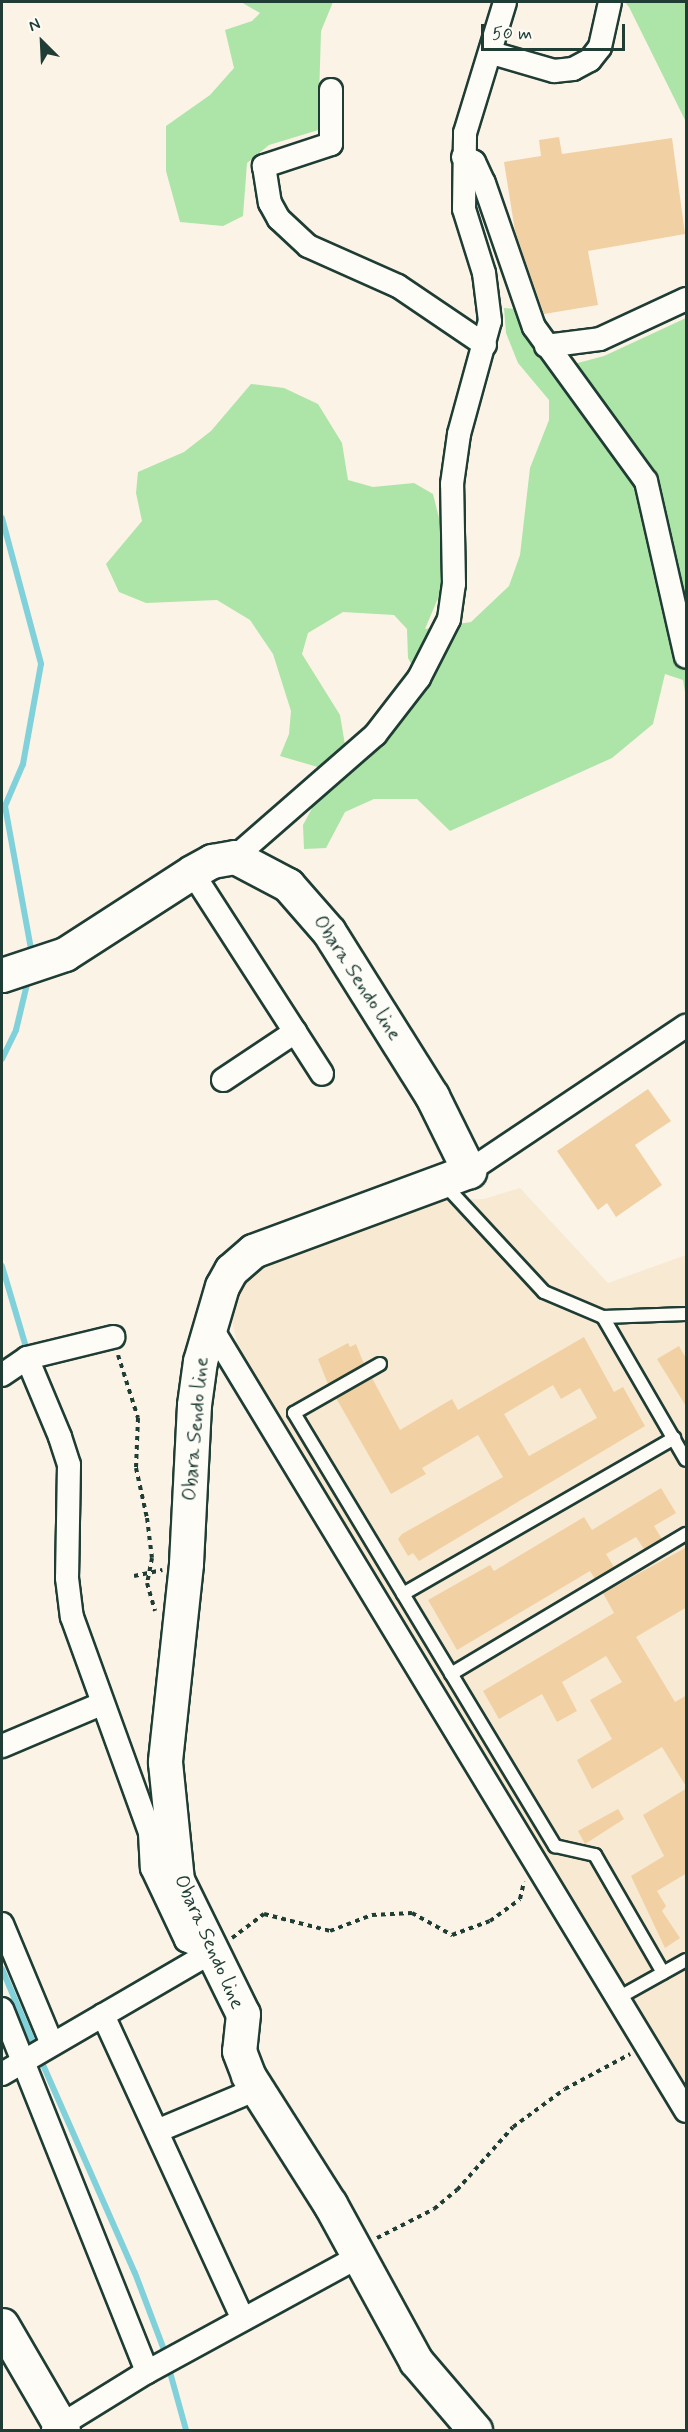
<!DOCTYPE html>
<style>
body{margin:0}
#map{position:relative;width:688px;height:2432px;overflow:hidden;background:#fbf3e6;font-family:Mynerve,sans-serif}
div>[style]{position:absolute}
[style*='--x']{left:calc(var(--x)*1px);top:calc(var(--y)*1px);width:calc(var(--w)*1px);rotate:calc(var(--a)*1deg)}
.built>*{inset:0;background:#f8e9d2}
.green>*{inset:0;background:#ade4a8}
.stream>*{height:6px;margin:-3px;padding:0 3px;transform-origin:3px;border-radius:3px;background:#81d1db}
.building>*{inset:0;background:#f1d1a3}
.path>*{height:4px;margin-top:-2px;transform-origin:0;background:repeating-linear-gradient(90deg,#1f3d34 0 4.5px,transparent 0 9px)}
.roads{filter:drop-shadow(2px 0 #1f3d34) drop-shadow(-2px 0 #1f3d34) drop-shadow(0 2px #1f3d34) drop-shadow(0 -2px #1f3d34)}
.lane>*{height:12px;margin:-6px;padding:0 6px;transform-origin:6px;border-radius:6px;background:#fdfcf7}
.street>*{height:22px;margin:-11px;padding:0 11px;transform-origin:11px;border-radius:11px;background:#fdfcf7}
.secondary>*{height:33px;margin:-16.5px;padding:0 16.5px;transform-origin:16.5px;border-radius:16.5px;background:#fdfcf7}
span{translate:-50% -50%;white-space:nowrap;text-align:center;line-height:1.15;-webkit-text-stroke:6px #fdfcf7;paint-order:stroke}
.street-label{font-size:20px;color:#1f3d34}
.frame{position:absolute;inset:0;border:3px solid #1f3d34;pointer-events:none}
.north{position:absolute;left:12px;top:12px;width:60px;height:60px;-webkit-text-stroke:4px #fdfcf7;paint-order:stroke;rotate:336deg;font-size:16px;font-weight:700;line-height:24px;text-align:center;color:#1f3d34}
.north::after{content:'';display:block;margin:auto;width:21px;height:27px;background:#1f3d34;clip-path:polygon(50% 0,100% 100%,50% 72%,0 100%)}
.scale{position:absolute;left:481px;top:24px;width:144px;height:27px;box-sizing:border-box;border:3px solid #1f3d34;border-top:0;padding-left:8px;font-size:18px;line-height:21px;white-space:nowrap;color:#1f3d34;-webkit-text-stroke:4px #fdfcf7;paint-order:stroke}
</style>
<div id="map">
<div class="built">
<div style="clip-path:polygon(520px 1188px,608px 1283px,686px 1255px,686px 2093px,253px 1382px,238px 1347px,230px 1311px,245px 1271px,426px 1200px,484px 1199px)"></div>
</div>
<div class="green">
<div style="clip-path:polygon(241px 2px,333px 2px,321px 31px,319px 98px,325px 128px,269px 145px,247px 163px,243px 216px,223px 226px,180px 222px,166px 171px,166px 126px,210px 95px,234px 68px,225px 30px,252px 21px,260px 13px)"></div>
<div style="clip-path:polygon(625px 2px,686px 2px,686px 122px,629px 7px)"></div>
<div style="clip-path:polygon(504px 308px,515px 309px,532px 335px,574px 364px,604px 356px,686px 318px,686px 698px,683px 680px,665px 674px,653px 724px,612px 758px,450px 831px,417px 799px,374px 799px,345px 812px,326px 848px,304px 849px,303px 825px,316px 801px,423px 685px,408px 658px,407px 629px,394px 615px,343px 612px,308px 633px,302px 654px,340px 715px,345px 745px,321px 768px,280px 756px,289px 734px,291px 711px,273px 654px,250px 620px,217px 600px,146px 603px,119px 592px,106px 564px,142px 521px,136px 493px,138px 472px,184px 452px,211px 431px,251px 384px,284px 388px,318px 404px,342px 443px,348px 480px,373px 487px,414px 483px,433px 494px,445px 542px,444px 584px,425px 629px,471px 622px,509px 586px,520px 555px,530px 468px,549px 420px,549px 400px,518px 363px,506px 333px)"></div>
</div>
<div class="stream">
<div style="--x:2;--y:518;--w:151;--a:75"></div>
<div style="--x:41;--y:664;--w:102;--a:100.2"></div>
<div style="--x:23;--y:764;--w:46;--a:113.2"></div>
<div style="--x:5;--y:806;--w:150;--a:79.7"></div>
<div style="--x:2;--y:1059;--w:32;--a:-64"></div>
<div style="--x:16;--y:1030;--w:56;--a:-76.5"></div>
<div style="--x:2;--y:1266;--w:84;--a:73.5"></div>
<div style="--x:26;--y:1347;--w:7;--a:146"></div>
<div style="--x:2;--y:1969;--w:87;--a:67"></div>
<div style="--x:40;--y:2058;--w:235;--a:66.2"></div>
<div style="--x:135;--y:2273;--w:88;--a:69.3"></div>
<div style="--x:168;--y:2365;--w:67;--a:74.5"></div>
</div>
<div class="building">
<div style="clip-path:polygon(559px 137px,562px 154px,672px 138px,685px 234px,588px 251px,598px 305px,544px 314px,515px 231px,504px 162px,541px 156px,539px 140px)"></div>
<div style="clip-path:polygon(648px 1089px,671px 1121px,635px 1145px,662px 1185px,616px 1217px,607px 1203px,598px 1210px,557px 1151px)"></div>
<div style="clip-path:polygon(evenodd,584px 1337px,614px 1392px,623px 1387px,645px 1426px,419px 1561px,413px 1553px,408px 1556px,398px 1539px,402px 1534px,503px 1477px,478px 1435px,422px 1468px,426px 1474px,391px 1494px,336px 1398px,372px 1378px,400px 1430px,452px 1399px,458px 1410px,584px 1337px,553px 1385px,561px 1399px,580px 1388px,597px 1418px,529px 1456px,504px 1414px,553px 1385px)"></div>
<div style="clip-path:polygon(348px 1343px,350px 1347px,356px 1344px,364px 1364px,328px 1384px,318px 1359px)"></div>
<div style="clip-path:polygon(679px 1346px,687px 1360px,687px 1408px,657px 1359px)"></div>
<div style="clip-path:polygon(661px 1488px,676px 1513px,654px 1526px,662px 1539px,644px 1549px,636px 1537px,606px 1554px,614px 1567px,595px 1579px,590px 1571px,457px 1650px,428px 1600px,490px 1565px,494px 1571px,584px 1517px,592px 1530px)"></div>
<div style="clip-path:polygon(687px 1547px,687px 1607px,636px 1637px,675px 1702px,687px 1695px,687px 1788px,662px 1747px,592px 1789px,577px 1760px,612px 1739px,590px 1700px,622px 1682px,606px 1656px,562px 1682px,577px 1711px,557px 1722px,542px 1694px,499px 1719px,483px 1691px,614px 1613px,603px 1593px)"></div>
<div style="clip-path:polygon(687px 1788px,687px 1873px,657px 1891px,666px 1906px,662px 1911px,680px 1938px,665px 1948px,631px 1876px,664px 1856px,643px 1815px)"></div>
<div style="clip-path:polygon(618px 1809px,624px 1819px,585px 1844px,578px 1831px)"></div>
</div>
<div class="path">
<div style="--x:118;--y:1355;--w:66;--a:72.4"></div>
<div style="--x:138;--y:1418;--w:50;--a:92.3"></div>
<div style="--x:136;--y:1468;--w:51;--a:77.6"></div>
<div style="--x:147;--y:1518;--w:40;--a:82.9"></div>
<div style="--x:152;--y:1558;--w:25;--a:101"></div>
<div style="--x:147;--y:1583;--w:29;--a:74"></div>
<div style="--x:134;--y:1576;--w:29;--a:-12"></div>
<div style="--x:232;--y:1938;--w:40;--a:-37"></div>
<div style="--x:264;--y:1914;--w:68;--a:14.4"></div>
<div style="--x:330;--y:1931;--w:45;--a:-20.9"></div>
<div style="--x:372;--y:1915;--w:40;--a:-2.9"></div>
<div style="--x:412;--y:1913;--w:46;--a:28.8"></div>
<div style="--x:452;--y:1935;--w:40;--a:-20.2"></div>
<div style="--x:490;--y:1921;--w:37;--a:-36"></div>
<div style="--x:520;--y:1899;--w:18;--a:-77"></div>
<div style="--x:377;--y:2238;--w:64;--a:-27"></div>
<div style="--x:434;--y:2209;--w:30;--a:-40"></div>
<div style="--x:457;--y:2190;--w:84;--a:-48.4"></div>
<div style="--x:513;--y:2127;--w:64;--a:-36.2"></div>
<div style="--x:565;--y:2089;--w:74;--a:-28.3"></div>
</div>
<div class="roads">
<div class="lane">
<div style="--x:444;--y:1184;--w:147;--a:47.2"></div>
<div style="--x:544;--y:1292;--w:64;--a:23"></div>
<div style="--x:603;--y:1317;--w:165;--a:59.9"></div>
<div style="--x:603;--y:1317;--w:83;--a:-2.1"></div>
<div style="--x:380;--y:1364;--w:99;--a:150.3"></div>
<div style="--x:294;--y:1413;--w:506;--a:58.92"></div>
<div style="--x:555;--y:1846;--w:41;--a:12.7"></div>
<div style="--x:595;--y:1855;--w:136;--a:60"></div>
<div style="--x:403;--y:1594;--w:313;--a:-29.9"></div>
<div style="--x:451;--y:1674;--w:274;--a:-30.8"></div>
<div style="--x:618;--y:1998;--w:78;--a:-29.2"></div>
</div>
<div class="street">
<div style="--x:492;--y:53;--w:65;--a:16.2"></div>
<div style="--x:554;--y:71;--w:19;--a:-6"></div>
<div style="--x:573;--y:69;--w:19;--a:-28"></div>
<div style="--x:590;--y:60;--w:16;--a:-52"></div>
<div style="--x:600;--y:47;--w:46;--a:-77.5"></div>
<div style="--x:331;--y:90;--w:54;--a:90"></div>
<div style="--x:331;--y:144;--w:71;--a:161.8"></div>
<div style="--x:264;--y:166;--w:37;--a:81"></div>
<div style="--x:270;--y:203;--w:18;--a:61"></div>
<div style="--x:279;--y:219;--w:40;--a:43"></div>
<div style="--x:308;--y:246;--w:98;--a:24"></div>
<div style="--x:398;--y:286;--w:105;--a:34.1"></div>
<div style="--x:463;--y:157;--w:12;--a:24"></div>
<div style="--x:474;--y:162;--w:23;--a:65"></div>
<div style="--x:484;--y:183;--w:152;--a:70.9"></div>
<div style="--x:534;--y:327;--w:190;--a:54"></div>
<div style="--x:646;--y:481;--w:180;--a:77.2"></div>
<div style="--x:546;--y:346;--w:54;--a:-7.4"></div>
<div style="--x:600;--y:339;--w:95;--a:-24.9"></div>
<div style="--x:235;--y:857;--w:186;--a:-41.1"></div>
<div style="--x:375;--y:735;--w:72;--a:-52.3"></div>
<div style="--x:419;--y:678;--w:66;--a:-63"></div>
<div style="--x:449;--y:619;--w:35;--a:-82"></div>
<div style="--x:454;--y:584;--w:100;--a:-91.1"></div>
<div style="--x:452;--y:484;--w:50;--a:-82"></div>
<div style="--x:459;--y:434;--w:117;--a:-74.7"></div>
<div style="--x:490;--y:321;--w:48;--a:-97.1"></div>
<div style="--x:484;--y:273;--w:67;--a:-107.4"></div>
<div style="--x:464;--y:209;--w:76;--a:-89.2"></div>
<div style="--x:465;--y:133;--w:137;--a:-73"></div>
<div style="--x:192;--y:872;--w:240;--a:57.2"></div>
<div style="--x:223;--y:1080;--w:87;--a:-33.7"></div>
<div style="--x:469;--y:1171;--w:261;--a:-33.8"></div>
<div style="--x:209;--y:1324;--w:920;--a:58.78"></div>
<div style="--x:27;--y:1358;--w:89;--a:-13.7"></div>
<div style="--x:2;--y:1375;--w:30;--a:-34"></div>
<div style="--x:27;--y:1358;--w:86;--a:67.3"></div>
<div style="--x:60;--y:1437;--w:29;--a:72"></div>
<div style="--x:69;--y:1465;--w:113;--a:91"></div>
<div style="--x:67;--y:1578;--w:39;--a:83"></div>
<div style="--x:72;--y:1617;--w:230;--a:70.1"></div>
<div style="--x:150;--y:1833;--w:35;--a:87"></div>
<div style="--x:152;--y:1868;--w:80;--a:64.7"></div>
<div style="--x:186;--y:1940;--w:29;--a:25"></div>
<div style="--x:2;--y:1746;--w:108;--a:-23"></div>
<div style="--x:2;--y:1924;--w:130;--a:67.4"></div>
<div style="--x:2;--y:2009;--w:391;--a:68.2"></div>
<div style="--x:103;--y:2015;--w:335;--a:65.3"></div>
<div style="--x:2;--y:2074;--w:243;--a:-30.2"></div>
<div style="--x:157;--y:2131;--w:108;--a:-22.8"></div>
<div style="--x:53;--y:2430;--w:110;--a:-31.7"></div>
<div style="--x:147;--y:2372;--w:240;--a:-28.6"></div>
</div>
<div class="secondary">
<div style="--x:2;--y:975;--w:66;--a:-18.4"></div>
<div style="--x:65;--y:954;--w:151;--a:-32.8"></div>
<div style="--x:192;--y:872;--w:23;--a:-29"></div>
<div style="--x:212;--y:861;--w:23;--a:-10"></div>
<div style="--x:235;--y:857;--w:60;--a:27.8"></div>
<div style="--x:288;--y:885;--w:62;--a:48.9"></div>
<div style="--x:329;--y:932;--w:194;--a:57.9"></div>
<div style="--x:432;--y:1096;--w:84;--a:63.7"></div>
<div style="--x:469;--y:1171;--w:230;--a:159.7"></div>
<div style="--x:253;--y:1251;--w:29;--a:139"></div>
<div style="--x:231;--y:1270;--w:18;--a:119"></div>
<div style="--x:222;--y:1286;--w:78;--a:106.3"></div>
<div style="--x:200;--y:1361;--w:44;--a:97.8"></div>
<div style="--x:194;--y:1405;--w:159;--a:92.9"></div>
<div style="--x:186;--y:1564;--w:199;--a:96.1"></div>
<div style="--x:165;--y:1762;--w:119;--a:84.2"></div>
<div style="--x:177;--y:1880;--w:149;--a:63.8"></div>
<div style="--x:243;--y:2014;--w:37;--a:96"></div>
<div style="--x:239;--y:2051;--w:26;--a:69"></div>
<div style="--x:248;--y:2075;--w:153;--a:57.6"></div>
<div style="--x:330;--y:2204;--w:179;--a:61.3"></div>
<div style="--x:416;--y:2361;--w:91;--a:49.5"></div>
<div style="--x:2;--y:2325;--w:121;--a:59.8"></div>
</div>
</div>
<div class="street-label">
<span style="left:357px;top:978px;rotate:57deg">Obara Sendo line</span>
<span style="left:196px;top:1429px;rotate:-85deg">Obara Sendo line</span>
<span style="left:209px;top:1942px;rotate:66deg">Obara Sendo line</span>
</div>
<div class="frame"></div>
<div class="north">N</div>
<div class="scale">50 m</div>
</div>
